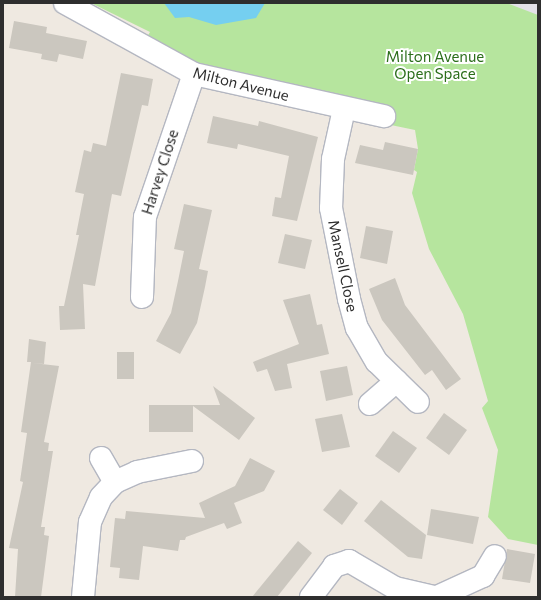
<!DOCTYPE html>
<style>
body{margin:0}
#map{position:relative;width:541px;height:600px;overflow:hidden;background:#efe9e1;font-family:Commissioner,sans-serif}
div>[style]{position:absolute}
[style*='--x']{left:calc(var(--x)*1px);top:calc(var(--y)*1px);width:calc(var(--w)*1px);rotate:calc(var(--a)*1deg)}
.industrial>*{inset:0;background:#e3e1e8}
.green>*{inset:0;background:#b6e59e}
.water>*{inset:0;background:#75cff0}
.building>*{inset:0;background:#cbc7bf}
.roads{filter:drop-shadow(1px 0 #b4b7c1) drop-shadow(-1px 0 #b4b7c1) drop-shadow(0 1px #b4b7c1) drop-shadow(0 -1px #b4b7c1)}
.minor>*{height:22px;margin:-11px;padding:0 11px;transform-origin:11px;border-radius:11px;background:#fff}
span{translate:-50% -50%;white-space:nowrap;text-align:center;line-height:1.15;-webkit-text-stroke:4px #fff;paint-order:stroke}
.park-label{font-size:15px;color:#2c6e1b}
.street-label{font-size:15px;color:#2e2e2e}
.frame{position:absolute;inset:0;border:4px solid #2e2e2e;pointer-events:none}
</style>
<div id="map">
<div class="industrial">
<div style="clip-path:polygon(507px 3px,538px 3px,538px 16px)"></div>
</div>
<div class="green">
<div style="clip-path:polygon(91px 3px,507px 3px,538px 15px,538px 545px,508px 539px,488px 517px,498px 450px,482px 408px,488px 401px,463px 314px,429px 249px,412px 193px,417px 172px,414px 170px,418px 149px,415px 130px,386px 124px,387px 105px,203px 65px,147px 37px,150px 32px)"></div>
</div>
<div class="water">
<div style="clip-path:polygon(164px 3px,265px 3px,256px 18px,216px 25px,189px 17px,175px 18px)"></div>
</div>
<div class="building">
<div style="clip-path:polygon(14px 21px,47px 27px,46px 33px,87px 41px,83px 59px,59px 54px,57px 62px,41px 59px,42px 54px,9px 48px)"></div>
<div style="clip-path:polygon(121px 73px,153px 79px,148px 106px,142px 105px,121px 196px,112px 194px,95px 286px,83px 284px,85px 329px,60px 330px,59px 306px,64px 306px,79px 235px,76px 235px,84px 194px,75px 192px,84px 150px,91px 152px,93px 143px,106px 146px)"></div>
<div style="clip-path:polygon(213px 116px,258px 126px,259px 121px,318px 137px,297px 221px,272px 216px,275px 197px,281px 198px,289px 156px,238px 144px,237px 149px,207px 143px)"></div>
<div style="clip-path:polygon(385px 142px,418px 149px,413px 175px,355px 163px,360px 145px,383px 150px)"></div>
<div style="clip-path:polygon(184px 204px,212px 210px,199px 269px,208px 271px,205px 287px,197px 323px,180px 354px,156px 341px,171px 313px,178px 281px,184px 251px,174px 249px)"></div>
<div style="clip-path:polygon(366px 226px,393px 231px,387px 264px,360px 258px)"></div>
<div style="clip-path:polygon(285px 234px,312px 240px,305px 269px,278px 263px)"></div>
<div style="clip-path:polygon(395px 278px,405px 305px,461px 379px,446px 390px,432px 370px,425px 375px,382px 320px,369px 289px)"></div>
<div style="clip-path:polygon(310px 294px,317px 325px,322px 324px,329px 354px,287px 364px,292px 388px,275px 391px,267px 369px,257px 372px,253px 362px,299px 344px,283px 300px)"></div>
<div style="clip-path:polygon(29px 339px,46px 342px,44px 364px,33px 363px,59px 366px,44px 442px,49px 443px,48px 451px,53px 451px,41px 527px,45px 527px,44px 535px,49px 536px,41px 597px,15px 597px,18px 549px,9px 548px,23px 482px,20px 481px,27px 433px,21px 432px,31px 362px,27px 362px)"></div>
<div style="clip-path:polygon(117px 352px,134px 352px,134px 379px,117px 379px)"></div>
<div style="clip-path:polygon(347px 366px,353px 395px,326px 401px,320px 371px)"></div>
<div style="clip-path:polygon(213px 386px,255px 418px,239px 440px,193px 406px,193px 432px,149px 432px,149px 405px,220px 405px)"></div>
<div style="clip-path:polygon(444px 413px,467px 430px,449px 455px,426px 438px)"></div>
<div style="clip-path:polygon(342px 414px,350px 447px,322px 452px,315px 419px)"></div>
<div style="clip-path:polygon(393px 431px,417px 448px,399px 473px,375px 456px)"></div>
<div style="clip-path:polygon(250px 458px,275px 471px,264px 491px,234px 503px,242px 523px,227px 529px,224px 523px,186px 537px,185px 540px,180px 540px,178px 551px,143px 546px,139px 580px,119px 578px,120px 568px,110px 567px,115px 518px,125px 519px,126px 511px,205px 518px,199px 503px,235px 486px)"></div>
<div style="clip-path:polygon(340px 489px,358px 503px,342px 525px,323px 510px)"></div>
<div style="clip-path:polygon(381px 500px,426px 535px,422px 559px,408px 557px,364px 521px)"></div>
<div style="clip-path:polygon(431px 509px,479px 517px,473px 544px,427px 535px)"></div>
<div style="clip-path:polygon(298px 541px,312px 553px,277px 597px,252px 597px)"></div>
<div style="clip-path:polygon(507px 549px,535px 554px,530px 583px,502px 579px)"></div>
</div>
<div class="roads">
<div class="minor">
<div style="--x:65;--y:3;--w:147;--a:28.8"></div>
<div style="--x:194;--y:74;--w:195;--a:12.5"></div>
<div style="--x:344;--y:109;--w:51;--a:102.4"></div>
<div style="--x:333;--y:159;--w:49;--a:92.3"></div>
<div style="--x:331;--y:208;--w:93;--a:78.8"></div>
<div style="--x:349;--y:299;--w:30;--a:75"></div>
<div style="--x:357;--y:328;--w:39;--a:60"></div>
<div style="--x:377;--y:362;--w:57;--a:44.3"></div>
<div style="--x:142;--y:297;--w:80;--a:-87.9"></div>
<div style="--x:145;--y:217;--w:151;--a:-71.1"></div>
<div style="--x:370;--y:404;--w:35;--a:-41"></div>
<div style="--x:101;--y:458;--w:28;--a:60"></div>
<div style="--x:83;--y:597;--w:75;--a:-84.7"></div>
<div style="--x:90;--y:522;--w:27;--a:-66"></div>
<div style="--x:101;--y:497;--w:21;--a:-47"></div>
<div style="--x:115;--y:482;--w:24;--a:-24"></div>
<div style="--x:137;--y:472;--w:56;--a:-11.3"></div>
<div style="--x:311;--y:597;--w:39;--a:-53"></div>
<div style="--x:334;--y:566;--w:16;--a:-18"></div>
<div style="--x:349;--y:561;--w:53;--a:30.4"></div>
<div style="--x:395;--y:588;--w:40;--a:13"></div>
<div style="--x:437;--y:597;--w:51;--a:-24.5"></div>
<div style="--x:483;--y:576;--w:23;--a:-59"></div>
</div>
</div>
<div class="park-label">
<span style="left:435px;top:65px">Milton Avenue<br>Open Space</span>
</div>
<div class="street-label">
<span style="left:241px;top:84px;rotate:14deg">Milton Avenue</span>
<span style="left:160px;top:172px;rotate:-72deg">Harvey Close</span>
<span style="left:343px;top:266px;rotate:78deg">Mansell Close</span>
</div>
<div class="frame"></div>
</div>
